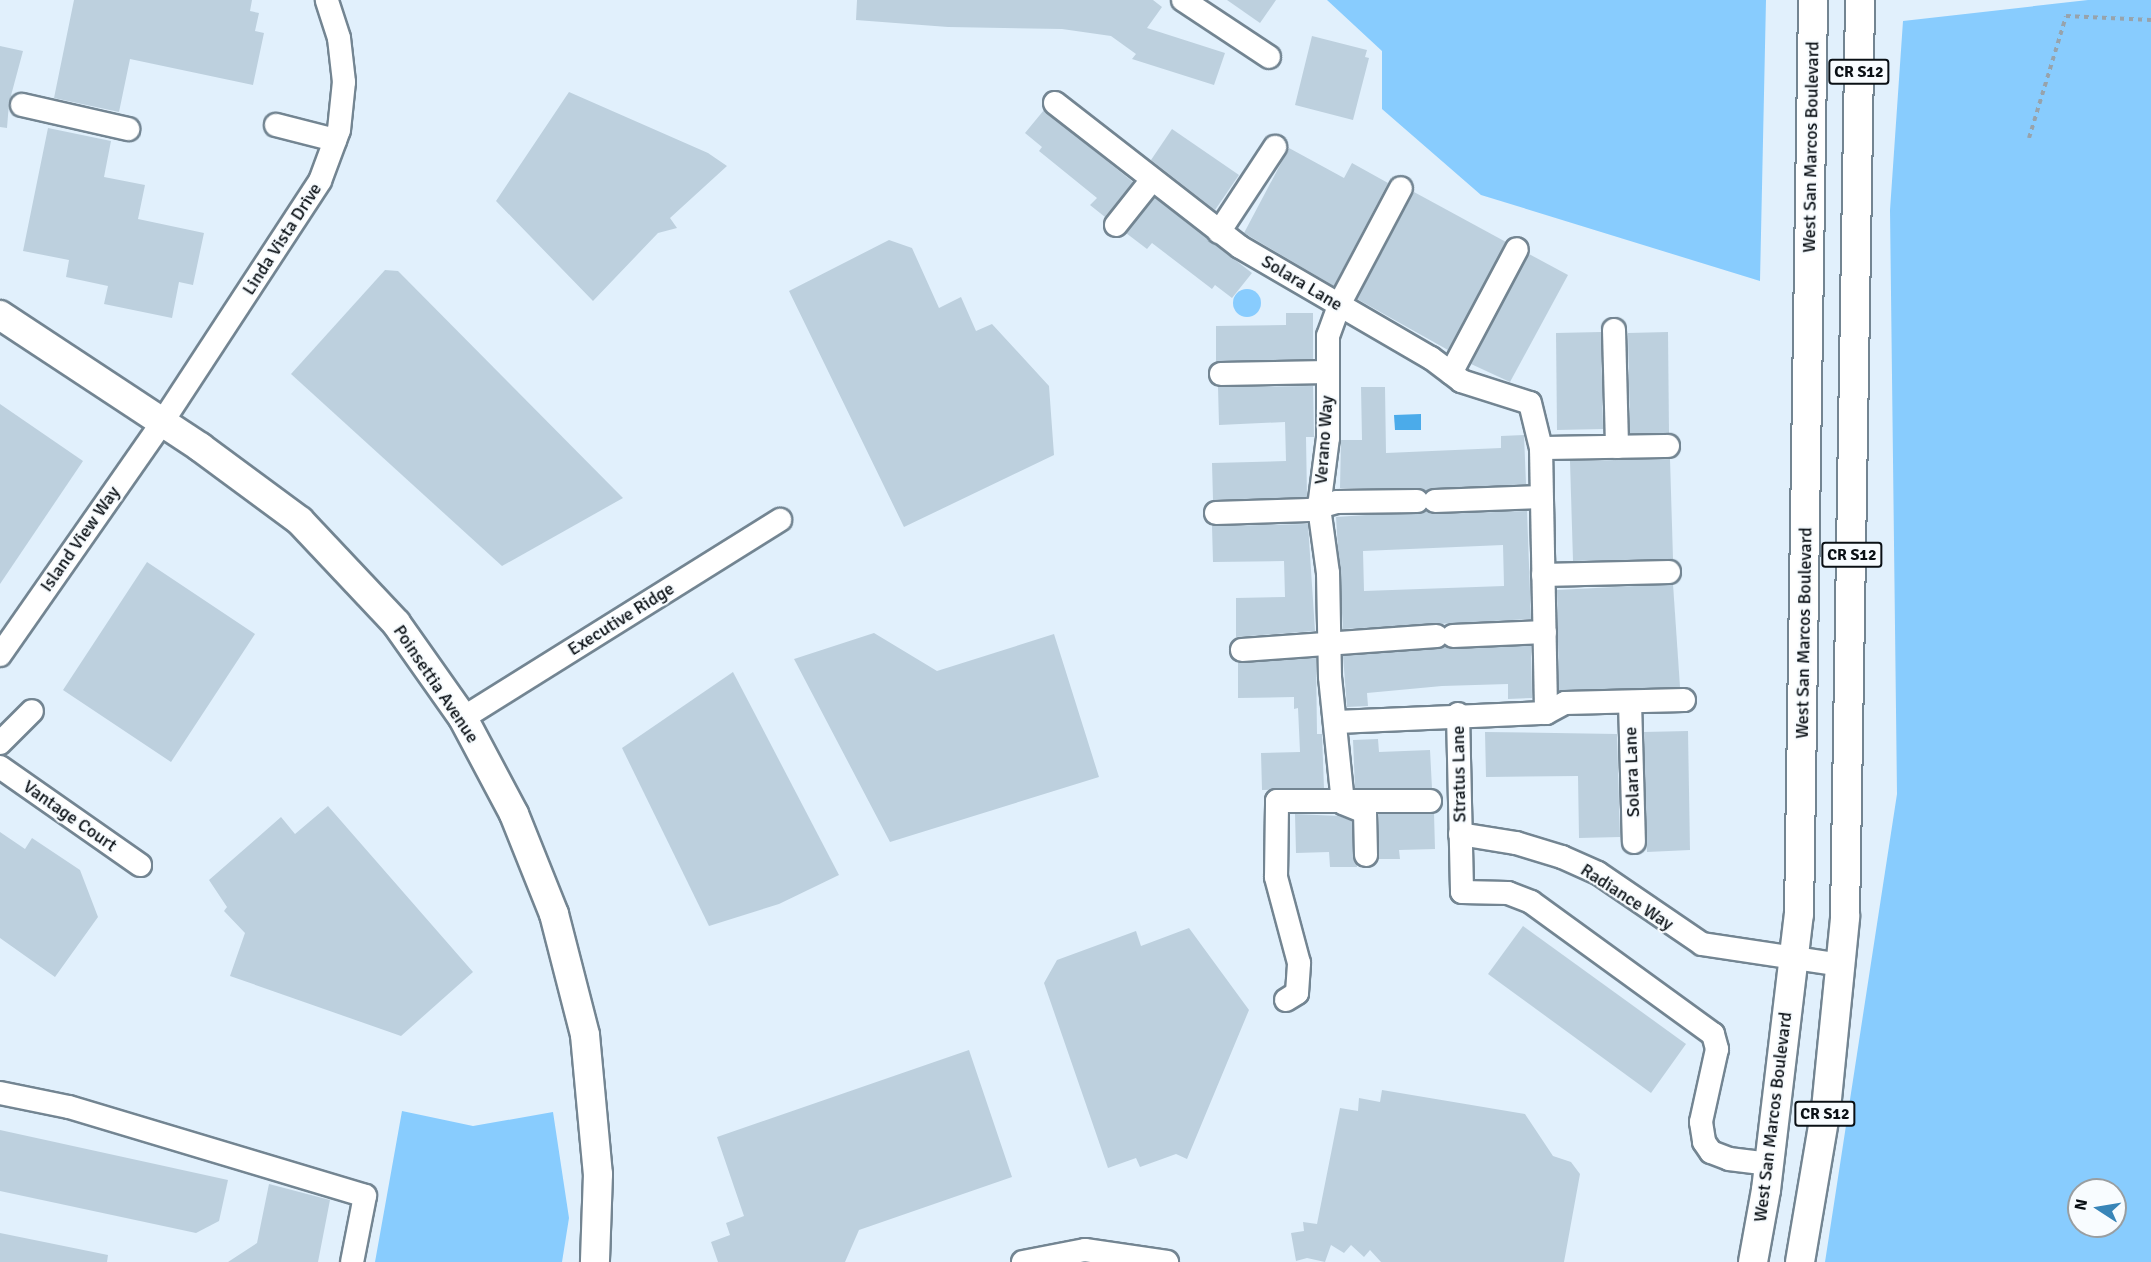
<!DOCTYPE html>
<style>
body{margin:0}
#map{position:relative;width:2151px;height:1262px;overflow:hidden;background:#e1f0fc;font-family:Signika,sans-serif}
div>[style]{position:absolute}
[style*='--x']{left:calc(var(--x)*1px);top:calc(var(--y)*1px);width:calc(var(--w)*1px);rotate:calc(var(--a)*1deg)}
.green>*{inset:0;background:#88ccfe}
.round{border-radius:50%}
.water>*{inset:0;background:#4babea}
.building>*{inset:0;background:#bdd0de}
.path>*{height:4px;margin-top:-2px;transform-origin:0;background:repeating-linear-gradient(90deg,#97a3ac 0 4.5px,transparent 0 9px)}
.roads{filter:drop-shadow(2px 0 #738592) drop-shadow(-2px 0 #738592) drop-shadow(0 2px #738592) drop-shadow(0 -2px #738592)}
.minor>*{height:22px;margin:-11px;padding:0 11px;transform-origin:11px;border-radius:11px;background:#fff}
.major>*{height:28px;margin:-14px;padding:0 14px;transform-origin:14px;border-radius:14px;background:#fff}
span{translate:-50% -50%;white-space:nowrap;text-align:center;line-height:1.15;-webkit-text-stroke:4.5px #f8fcff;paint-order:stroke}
.shield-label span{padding:2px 4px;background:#f8fcff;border:2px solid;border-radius:4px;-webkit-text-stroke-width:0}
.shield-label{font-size:16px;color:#0a1015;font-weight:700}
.street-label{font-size:18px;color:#0a1015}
.north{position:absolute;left:2067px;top:1178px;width:60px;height:60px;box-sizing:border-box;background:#f8fcff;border:2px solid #999ea1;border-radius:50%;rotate:282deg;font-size:16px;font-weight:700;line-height:24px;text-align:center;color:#0a1015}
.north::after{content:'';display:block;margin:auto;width:21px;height:27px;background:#3885b8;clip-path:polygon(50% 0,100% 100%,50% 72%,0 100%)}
</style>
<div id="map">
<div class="green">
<div style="clip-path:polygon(1327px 0,1766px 0,1760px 281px,1481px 195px,1382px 109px,1382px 51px)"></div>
<div style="clip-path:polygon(evenodd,2088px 0,2151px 0,2151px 1262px,1825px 1262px,1897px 794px,1890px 210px,1903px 21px,2088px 0,2079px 1190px,2115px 1190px,2115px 1226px,2079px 1226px,2079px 1190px)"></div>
<div class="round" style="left:1233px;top:289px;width:28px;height:28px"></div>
<div style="clip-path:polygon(402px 1111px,473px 1126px,553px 1112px,569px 1218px,562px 1262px,375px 1262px)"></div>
</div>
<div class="water">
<div style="clip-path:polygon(1421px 414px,1421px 430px,1395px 430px,1394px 415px)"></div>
</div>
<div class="building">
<div style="clip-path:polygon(74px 0,252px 0,250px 11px,259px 13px,255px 31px,264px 33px,253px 85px,130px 59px,119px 112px,54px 98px)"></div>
<div style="clip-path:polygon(857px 0,1153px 0,1162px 7px,1147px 28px,1225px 53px,1214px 85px,1132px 59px,1136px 54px,1111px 36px,1062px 29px,948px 27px,856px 20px)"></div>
<div style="clip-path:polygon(1227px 0,1276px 0,1260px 23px)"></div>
<div style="clip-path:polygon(1312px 36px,1367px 50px,1365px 57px,1369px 58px,1353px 120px,1295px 105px)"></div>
<div style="clip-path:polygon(0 46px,23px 51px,9px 103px,7px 128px,0 127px)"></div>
<div style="clip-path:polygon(569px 92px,708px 153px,727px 166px,670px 218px,677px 228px,658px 233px,593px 301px,496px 201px)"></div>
<div style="clip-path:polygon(1044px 110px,1133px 182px,1105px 217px,1090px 205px,1097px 198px,1039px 151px,1042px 147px,1025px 133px)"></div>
<div style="clip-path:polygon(48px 128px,111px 141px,104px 177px,145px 185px,138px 219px,204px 233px,193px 285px,179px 282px,172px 318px,104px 304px,108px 286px,66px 277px,69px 260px,23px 251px)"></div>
<div style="clip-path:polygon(1172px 129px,1239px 175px,1215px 210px,1151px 160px)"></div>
<div style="clip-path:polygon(1289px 148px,1344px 178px,1352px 163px,1388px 183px,1334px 286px,1244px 233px)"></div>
<div style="clip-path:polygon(1414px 192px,1506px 242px,1448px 350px,1357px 299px)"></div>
<div style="clip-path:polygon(1155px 198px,1252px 273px,1232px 298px,1215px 285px,1212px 289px,1152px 243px,1147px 249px,1126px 233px)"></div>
<div style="clip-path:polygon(889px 240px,912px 248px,939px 308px,961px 297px,976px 331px,992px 324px,1049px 386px,1054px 455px,904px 527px,789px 291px)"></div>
<div style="clip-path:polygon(1529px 254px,1568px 275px,1510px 382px,1471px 364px)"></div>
<div style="clip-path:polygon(385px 270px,398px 271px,623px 498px,502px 566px,291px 374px)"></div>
<div style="clip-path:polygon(1286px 313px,1313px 313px,1313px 359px,1216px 362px,1216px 326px,1286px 325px)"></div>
<div style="clip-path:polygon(1601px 332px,1603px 429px,1557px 430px,1556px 333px)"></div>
<div style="clip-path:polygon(1668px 332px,1669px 433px,1630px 433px,1628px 333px)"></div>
<div style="clip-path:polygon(1313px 386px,1314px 437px,1306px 437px,1307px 497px,1213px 500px,1212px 463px,1286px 461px,1285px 422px,1219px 425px,1218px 387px)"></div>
<div style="clip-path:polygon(1361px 387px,1385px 387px,1386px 453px,1501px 448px,1501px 436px,1524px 435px,1526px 484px,1426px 491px,1417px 488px,1340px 488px,1341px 440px,1362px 440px)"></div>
<div style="clip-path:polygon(0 404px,83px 461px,0 584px)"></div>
<div style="clip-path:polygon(1670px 459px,1673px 559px,1573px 561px,1570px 461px)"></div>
<div style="clip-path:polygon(evenodd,1426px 511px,1436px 514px,1527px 511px,1531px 619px,1343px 629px,1336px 517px,1426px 511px,1503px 545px,1504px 586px,1364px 591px,1363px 551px,1503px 545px)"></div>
<div style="clip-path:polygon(1308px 524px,1315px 631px,1236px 637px,1236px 598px,1285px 597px,1284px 561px,1213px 562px,1212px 526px)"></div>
<div style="clip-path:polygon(147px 562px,255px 634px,171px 762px,63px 690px)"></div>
<div style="clip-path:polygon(1673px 584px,1680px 687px,1559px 691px,1557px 590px)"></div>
<div style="clip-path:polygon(874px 633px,937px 671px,1054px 634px,1099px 777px,890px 842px,794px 659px)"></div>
<div style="clip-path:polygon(1445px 646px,1531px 646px,1532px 698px,1508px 699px,1508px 684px,1442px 686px,1367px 693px,1368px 706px,1347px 707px,1343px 656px)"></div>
<div style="clip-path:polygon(1316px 658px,1317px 734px,1322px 734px,1324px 788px,1262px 790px,1261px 753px,1300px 752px,1298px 708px,1294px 709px,1294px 697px,1238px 698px,1238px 663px)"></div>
<div style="clip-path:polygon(733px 672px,839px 875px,779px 904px,709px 926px,622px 748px)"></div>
<div style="clip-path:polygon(1688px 731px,1690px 850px,1647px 852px,1644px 732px)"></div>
<div style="clip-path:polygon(1485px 732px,1617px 734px,1620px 837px,1579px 838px,1578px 776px,1486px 777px)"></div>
<div style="clip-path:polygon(1378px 739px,1379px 752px,1430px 750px,1432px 788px,1355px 788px,1353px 740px)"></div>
<div style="clip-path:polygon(328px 806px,473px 972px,401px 1036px,230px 976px,245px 933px,224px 911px,227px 907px,209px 880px,281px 817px,295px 834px)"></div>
<div style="clip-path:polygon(1434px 813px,1435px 849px,1399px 850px,1400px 859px,1379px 859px,1379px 814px)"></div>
<div style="clip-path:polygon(1295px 814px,1339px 816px,1352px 821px,1357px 867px,1330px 867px,1329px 852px,1296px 853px)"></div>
<div style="clip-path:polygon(0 832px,25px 849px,32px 838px,80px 870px,98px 917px,55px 977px,0 938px)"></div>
<div style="clip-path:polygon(1523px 926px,1686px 1044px,1651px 1093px,1488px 974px)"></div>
<div style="clip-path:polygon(1189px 928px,1249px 1010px,1187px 1159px,1176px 1154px,1140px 1167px,1136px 1158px,1108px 1168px,1044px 983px,1057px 960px,1136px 931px,1141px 946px)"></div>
<div style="clip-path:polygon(969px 1050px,1012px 1177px,859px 1230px,845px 1262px,718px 1262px,711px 1242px,730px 1235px,726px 1223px,744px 1216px,717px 1137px)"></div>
<div style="clip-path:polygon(1382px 1090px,1525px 1114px,1553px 1156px,1571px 1162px,1580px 1174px,1564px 1262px,1381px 1262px,1370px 1250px,1364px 1257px,1351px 1245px,1344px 1253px,1331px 1245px,1325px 1262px,1307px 1258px,1296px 1261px,1291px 1233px,1304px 1231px,1303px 1222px,1317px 1224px,1340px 1108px,1358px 1111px,1359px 1098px,1380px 1102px)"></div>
<div style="clip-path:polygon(0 1130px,228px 1180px,219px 1221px,196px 1233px,0 1191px)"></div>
<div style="clip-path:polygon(269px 1184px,330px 1200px,318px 1262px,228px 1262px,257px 1243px)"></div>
<div style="clip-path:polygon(0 1233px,108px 1255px,107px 1262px,0 1262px)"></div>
</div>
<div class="path">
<div style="--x:2029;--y:138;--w:127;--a:-73.1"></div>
<div style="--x:2066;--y:16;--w:85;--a:2.7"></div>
</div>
<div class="roads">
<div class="minor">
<div style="--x:1183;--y:0;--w:103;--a:33.5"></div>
<div style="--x:1055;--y:103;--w:234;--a:37.9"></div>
<div style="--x:1240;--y:247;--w:221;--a:30.2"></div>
<div style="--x:1431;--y:358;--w:38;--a:37"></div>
<div style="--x:1461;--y:381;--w:72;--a:17.7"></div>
<div style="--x:1530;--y:403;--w:46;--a:76.3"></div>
<div style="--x:1541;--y:448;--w:265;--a:88.9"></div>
<div style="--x:22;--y:105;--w:109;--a:12.8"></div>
<div style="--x:276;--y:125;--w:61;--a:14.3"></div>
<div style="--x:1116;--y:225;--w:56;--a:-51.5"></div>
<div style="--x:1219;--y:232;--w:102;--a:-56.6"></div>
<div style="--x:1614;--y:330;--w:117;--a:88.5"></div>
<div style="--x:1451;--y:373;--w:140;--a:-62"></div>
<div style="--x:1221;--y:374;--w:107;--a:-1.1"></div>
<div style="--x:1541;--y:448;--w:127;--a:-0.9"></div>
<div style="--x:1435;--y:501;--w:106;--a:-2.2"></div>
<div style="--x:1216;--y:513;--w:93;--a:-1.8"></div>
<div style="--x:1309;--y:510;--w:29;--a:-16"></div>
<div style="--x:1337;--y:502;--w:80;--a:-0.7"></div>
<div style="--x:1543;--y:575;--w:126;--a:-1.4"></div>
<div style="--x:1453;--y:636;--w:92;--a:-2.5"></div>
<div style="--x:1242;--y:650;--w:195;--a:-4.1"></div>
<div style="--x:0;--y:655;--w:282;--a:-55.1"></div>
<div style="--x:161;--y:424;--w:290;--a:-56.8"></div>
<div style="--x:320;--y:181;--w:54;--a:-69.6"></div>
<div style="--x:339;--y:130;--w:48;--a:-84.1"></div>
<div style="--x:344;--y:82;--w:44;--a:-96.5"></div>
<div style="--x:339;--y:38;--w:40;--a:-108"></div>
<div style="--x:1630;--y:702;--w:140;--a:88.4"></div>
<div style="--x:1458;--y:714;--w:178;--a:88.7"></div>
<div style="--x:1462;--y:892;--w:46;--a:1.2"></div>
<div style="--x:1508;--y:893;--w:25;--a:21"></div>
<div style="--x:1531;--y:902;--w:225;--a:36"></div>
<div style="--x:1713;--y:1034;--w:16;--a:75"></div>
<div style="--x:1717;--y:1049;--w:75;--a:102.4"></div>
<div style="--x:1701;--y:1122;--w:20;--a:81"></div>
<div style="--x:1704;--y:1142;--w:12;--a:55"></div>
<div style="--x:1711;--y:1152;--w:19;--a:21"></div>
<div style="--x:1729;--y:1159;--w:41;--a:7"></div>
<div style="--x:463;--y:718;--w:374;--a:-32"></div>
<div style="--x:1337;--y:722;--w:209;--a:-2.5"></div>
<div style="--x:1546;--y:713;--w:21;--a:-28"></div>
<div style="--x:1565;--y:703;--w:119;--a:-1.4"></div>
<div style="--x:0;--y:743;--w:45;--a:-45"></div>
<div style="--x:0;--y:767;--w:171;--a:35"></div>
<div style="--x:1460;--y:834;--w:57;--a:9.1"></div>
<div style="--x:1516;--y:843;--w:48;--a:16.9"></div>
<div style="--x:1562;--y:857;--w:39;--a:24"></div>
<div style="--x:1598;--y:873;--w:126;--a:34.3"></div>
<div style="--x:1702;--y:944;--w:141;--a:8.6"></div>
<div style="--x:1366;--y:855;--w:43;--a:-91.3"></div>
<div style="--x:1365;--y:812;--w:24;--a:-158"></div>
<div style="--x:1343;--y:803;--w:127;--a:-95.9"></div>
<div style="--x:1330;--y:677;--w:104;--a:-91.1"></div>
<div style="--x:1328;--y:573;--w:67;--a:-97.8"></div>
<div style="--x:1319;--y:507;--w:70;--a:-82.6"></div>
<div style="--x:1328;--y:438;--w:102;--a:-90"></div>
<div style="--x:1328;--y:336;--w:33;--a:-70"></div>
<div style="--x:1339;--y:305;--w:132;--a:-62.1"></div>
<div style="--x:1286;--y:1000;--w:13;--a:-32"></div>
<div style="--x:1297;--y:993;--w:30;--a:-86"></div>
<div style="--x:1299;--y:963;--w:89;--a:-105"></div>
<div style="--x:1276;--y:877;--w:76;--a:-89.2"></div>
<div style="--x:1277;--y:801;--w:153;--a:0"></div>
<div style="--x:0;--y:1093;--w:70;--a:11.5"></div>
<div style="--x:69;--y:1107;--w:309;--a:16.7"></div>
<div style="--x:365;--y:1196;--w:67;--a:101.1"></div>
<div style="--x:1023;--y:1262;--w:63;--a:-11"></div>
<div style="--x:1085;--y:1250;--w:83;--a:8.3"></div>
</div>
<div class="major">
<div style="--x:0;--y:315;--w:240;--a:33.4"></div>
<div style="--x:200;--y:447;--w:124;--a:36.5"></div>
<div style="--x:300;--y:521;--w:140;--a:46.7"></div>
<div style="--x:396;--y:623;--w:116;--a:54.8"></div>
<div style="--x:463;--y:718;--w:109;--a:62"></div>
<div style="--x:514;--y:814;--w:108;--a:68.2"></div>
<div style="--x:554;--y:914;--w:125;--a:75.6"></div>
<div style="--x:585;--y:1035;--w:140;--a:84.7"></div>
<div style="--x:598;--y:1174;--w:88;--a:92"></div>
<div style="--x:1753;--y:1262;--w:73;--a:-79.8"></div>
<div style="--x:1766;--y:1190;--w:278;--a:-83.2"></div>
<div style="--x:1799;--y:914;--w:914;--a:-89.12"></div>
<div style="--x:1800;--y:1262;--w:155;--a:-80.4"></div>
<div style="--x:1826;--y:1109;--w:193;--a:-84.3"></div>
<div style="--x:1845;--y:917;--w:917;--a:-89.06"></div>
</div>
</div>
<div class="shield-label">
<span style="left:1859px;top:72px">CR S12</span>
<span style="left:1852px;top:555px">CR S12</span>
<span style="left:1825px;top:1114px">CR S12</span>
</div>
<div class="street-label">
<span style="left:1811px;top:147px;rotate:-89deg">West San Marcos Boulevard</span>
<span style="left:282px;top:239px;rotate:-57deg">Linda Vista Drive</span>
<span style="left:1302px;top:283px;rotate:31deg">Solara Lane</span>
<span style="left:1324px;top:440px;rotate:-86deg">Verano Way</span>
<span style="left:80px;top:539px;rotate:-55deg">Island View Way</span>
<span style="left:621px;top:619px;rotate:-32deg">Executive Ridge</span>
<span style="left:1804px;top:633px;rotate:-89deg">West San Marcos Boulevard</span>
<span style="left:436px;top:684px;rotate:56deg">Poinsettia Avenue</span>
<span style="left:1632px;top:772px;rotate:-92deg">Solara Lane</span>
<span style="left:1459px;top:774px;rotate:-91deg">Stratus Lane</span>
<span style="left:70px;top:816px;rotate:35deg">Vantage Court</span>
<span style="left:1627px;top:897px;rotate:33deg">Radiance Way</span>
<span style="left:1773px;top:1117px;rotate:-83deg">West San Marcos Boulevard</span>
</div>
<div class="north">N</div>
</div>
